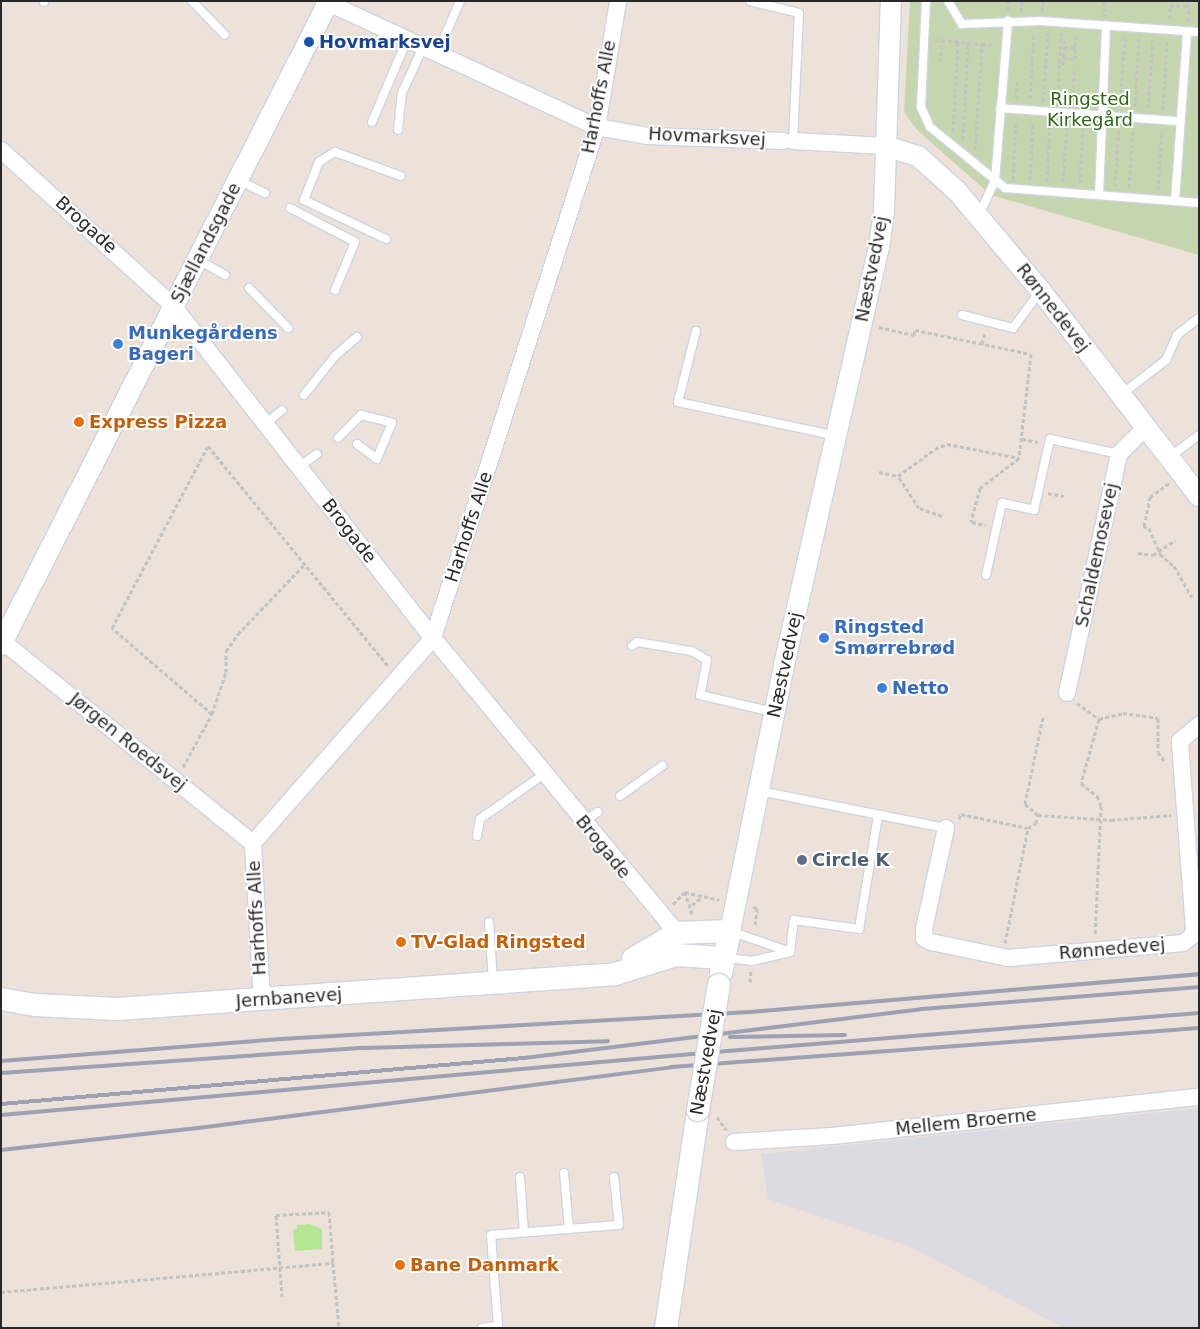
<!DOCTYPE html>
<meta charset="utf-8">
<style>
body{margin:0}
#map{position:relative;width:1200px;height:1329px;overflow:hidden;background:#ece2d9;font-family:"DejaVu Sans",sans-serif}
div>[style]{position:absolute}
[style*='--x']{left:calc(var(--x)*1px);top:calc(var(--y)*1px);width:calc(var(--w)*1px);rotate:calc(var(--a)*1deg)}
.industrial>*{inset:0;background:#dcdae3}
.green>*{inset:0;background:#b5e692}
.cemetery>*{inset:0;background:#c5d6af}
.path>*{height:3px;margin-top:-1.5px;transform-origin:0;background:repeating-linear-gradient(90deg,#c3c3c3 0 4px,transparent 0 6.5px)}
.roads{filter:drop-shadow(1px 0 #ced4e2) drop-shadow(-1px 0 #ced4e2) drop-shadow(0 1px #ced4e2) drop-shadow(0 -1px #ced4e2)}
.service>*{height:8px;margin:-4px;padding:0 4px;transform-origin:4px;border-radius:4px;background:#fff}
.minor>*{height:16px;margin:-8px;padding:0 8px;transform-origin:8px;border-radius:8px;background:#fff}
.tertiary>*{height:20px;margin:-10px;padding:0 10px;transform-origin:10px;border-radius:10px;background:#fff}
.secondary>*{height:22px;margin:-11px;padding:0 11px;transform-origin:11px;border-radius:11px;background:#fff}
.rail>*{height:4px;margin:-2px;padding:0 2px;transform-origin:2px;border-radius:2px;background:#9ca1b4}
.bridges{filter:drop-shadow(1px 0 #ced4e2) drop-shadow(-1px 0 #ced4e2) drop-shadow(0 1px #ced4e2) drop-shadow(0 -1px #ced4e2)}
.secondary-bridge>*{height:22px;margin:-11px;padding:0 11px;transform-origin:11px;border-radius:11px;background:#fff}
.dots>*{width:14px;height:14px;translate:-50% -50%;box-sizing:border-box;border:2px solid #fff;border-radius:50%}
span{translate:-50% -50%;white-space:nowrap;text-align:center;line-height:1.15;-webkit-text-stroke:4px #fff;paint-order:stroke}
.transit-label{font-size:18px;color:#164399;font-weight:700}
.left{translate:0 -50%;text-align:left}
.street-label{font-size:18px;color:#282828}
.park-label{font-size:18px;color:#2d6816}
.shop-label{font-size:18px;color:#366cbe;font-weight:700}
.food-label{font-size:18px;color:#c56008;font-weight:700}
.service-label{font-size:18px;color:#4e5e75;font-weight:700}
.frame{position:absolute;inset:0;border:2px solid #282828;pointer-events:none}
</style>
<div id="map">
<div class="industrial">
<div style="clip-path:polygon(1199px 1108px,1199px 1328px,1064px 1328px,909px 1246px,768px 1199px,761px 1154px)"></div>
</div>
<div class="green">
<div style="clip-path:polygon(309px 1224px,322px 1229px,322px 1249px,295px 1251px,293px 1230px,297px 1229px,297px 1225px)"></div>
</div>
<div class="cemetery">
<div style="clip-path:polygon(910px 1px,1199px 1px,1199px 255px,991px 195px,918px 131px,904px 112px)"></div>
</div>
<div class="path">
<div style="--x:1104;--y:1;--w:15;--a:86"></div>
<div style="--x:1008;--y:10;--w:9;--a:-90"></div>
<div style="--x:1021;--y:11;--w:10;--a:-84"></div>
<div style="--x:1042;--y:11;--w:10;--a:-84"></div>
<div style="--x:1170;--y:18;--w:12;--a:-90"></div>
<div style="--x:1170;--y:6;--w:19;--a:0"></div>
<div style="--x:1188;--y:21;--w:20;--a:-87"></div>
<div style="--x:935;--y:40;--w:47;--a:4.9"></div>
<div style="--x:1065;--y:40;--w:18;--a:96"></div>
<div style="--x:1063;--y:58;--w:12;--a:5"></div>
<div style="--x:1075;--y:59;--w:24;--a:-88"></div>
<div style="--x:1064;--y:47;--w:11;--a:5"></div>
<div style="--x:940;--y:62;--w:21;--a:-87"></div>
<div style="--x:1063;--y:65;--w:7;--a:-90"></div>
<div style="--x:1016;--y:98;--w:16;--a:-86"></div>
<div style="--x:1030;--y:98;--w:66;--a:-86.5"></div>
<div style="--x:1043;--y:101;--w:68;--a:-85.8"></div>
<div style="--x:1058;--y:101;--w:69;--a:-87.5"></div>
<div style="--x:1073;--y:101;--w:31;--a:-88"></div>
<div style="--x:1120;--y:106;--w:68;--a:-85.8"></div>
<div style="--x:1135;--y:107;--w:69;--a:-86.7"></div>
<div style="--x:1148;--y:108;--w:69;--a:-85.9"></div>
<div style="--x:1163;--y:110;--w:68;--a:-86.6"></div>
<div style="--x:953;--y:131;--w:90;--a:-86.8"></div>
<div style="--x:963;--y:139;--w:97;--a:-87"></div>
<div style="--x:975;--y:150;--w:106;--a:-86.2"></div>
<div style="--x:982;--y:44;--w:13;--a:0"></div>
<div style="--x:1013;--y:179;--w:59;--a:-87.1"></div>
<div style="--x:1030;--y:180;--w:59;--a:-87.1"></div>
<div style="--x:1047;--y:181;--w:59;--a:-87.1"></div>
<div style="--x:1063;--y:182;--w:58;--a:-86.1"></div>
<div style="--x:1080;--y:183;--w:58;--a:-87"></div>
<div style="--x:1115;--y:186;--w:58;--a:-86.1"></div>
<div style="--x:1129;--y:187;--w:59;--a:-86.1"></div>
<div style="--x:1158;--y:190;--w:59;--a:-86.1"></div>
<div style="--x:879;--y:327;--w:36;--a:13"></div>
<div style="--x:914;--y:335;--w:5;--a:-79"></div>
<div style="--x:915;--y:330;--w:118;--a:11.7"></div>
<div style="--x:1031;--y:354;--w:105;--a:96.6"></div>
<div style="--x:1019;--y:458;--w:49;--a:142.4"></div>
<div style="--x:980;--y:488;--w:35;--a:105"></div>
<div style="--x:982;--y:344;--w:11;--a:-75"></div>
<div style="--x:1022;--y:439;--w:16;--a:11"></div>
<div style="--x:879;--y:472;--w:19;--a:12"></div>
<div style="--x:1048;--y:493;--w:16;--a:11"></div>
<div style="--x:942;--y:516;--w:24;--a:-161"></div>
<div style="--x:919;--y:508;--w:38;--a:-123"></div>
<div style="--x:898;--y:476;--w:46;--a:-36.1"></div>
<div style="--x:935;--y:449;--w:13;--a:-23"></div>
<div style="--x:947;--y:444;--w:73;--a:11"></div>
<div style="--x:972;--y:522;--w:14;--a:12"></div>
<div style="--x:1143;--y:526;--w:6;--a:18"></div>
<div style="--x:1149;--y:528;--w:28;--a:67"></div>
<div style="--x:1160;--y:554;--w:18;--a:41"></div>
<div style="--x:1174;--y:566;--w:36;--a:60"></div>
<div style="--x:1144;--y:526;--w:30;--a:-78"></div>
<div style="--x:1150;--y:497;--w:24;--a:-36"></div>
<div style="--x:1138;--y:553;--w:15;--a:8"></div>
<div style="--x:1153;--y:555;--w:27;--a:-34"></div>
<div style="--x:1077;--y:703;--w:27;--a:36"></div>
<div style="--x:1099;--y:719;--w:66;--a:105.7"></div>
<div style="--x:1081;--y:783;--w:21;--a:39"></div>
<div style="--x:1097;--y:796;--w:11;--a:68"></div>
<div style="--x:1101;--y:806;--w:130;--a:92.6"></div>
<div style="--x:212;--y:714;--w:132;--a:-139.3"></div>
<div style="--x:112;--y:628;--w:206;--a:-62.2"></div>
<div style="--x:208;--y:446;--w:284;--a:50.7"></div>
<div style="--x:1099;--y:719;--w:25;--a:-14"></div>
<div style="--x:1123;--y:713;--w:35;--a:8"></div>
<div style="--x:1158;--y:718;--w:34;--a:90"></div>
<div style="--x:1158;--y:752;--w:12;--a:55"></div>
<div style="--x:183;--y:767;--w:60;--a:-61.3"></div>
<div style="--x:212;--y:714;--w:44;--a:-71.6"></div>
<div style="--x:226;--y:672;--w:21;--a:-90"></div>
<div style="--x:226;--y:651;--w:21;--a:-55"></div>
<div style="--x:238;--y:634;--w:97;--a:-46.3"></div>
<div style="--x:1038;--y:815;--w:17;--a:-140"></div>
<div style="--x:1025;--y:804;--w:89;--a:-78.3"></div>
<div style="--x:959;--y:819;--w:5;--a:-68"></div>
<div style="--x:961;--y:814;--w:68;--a:11.8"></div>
<div style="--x:1028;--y:828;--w:9;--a:-32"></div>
<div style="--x:1036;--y:823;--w:8;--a:-76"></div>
<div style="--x:1038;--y:815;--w:73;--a:3.9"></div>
<div style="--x:1111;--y:820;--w:60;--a:-4.8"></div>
<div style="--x:673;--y:904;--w:17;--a:-45"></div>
<div style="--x:692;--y:905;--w:13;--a:-39"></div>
<div style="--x:753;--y:907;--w:4;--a:14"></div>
<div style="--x:757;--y:908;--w:19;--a:96"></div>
<div style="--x:692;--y:914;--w:23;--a:-108"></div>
<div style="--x:685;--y:892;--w:35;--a:13"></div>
<div style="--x:1005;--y:943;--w:117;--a:-78.7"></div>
<div style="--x:750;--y:982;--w:11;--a:-85"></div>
<div style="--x:717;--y:1117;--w:16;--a:55"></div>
<div style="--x:1;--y:1292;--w:333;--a:-5"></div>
<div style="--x:333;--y:1263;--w:65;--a:84.7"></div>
<div style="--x:282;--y:1297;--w:82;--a:-94.2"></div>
<div style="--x:276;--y:1215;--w:53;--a:-3.2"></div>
<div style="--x:329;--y:1212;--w:51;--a:85.5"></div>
</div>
<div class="roads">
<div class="service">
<div style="--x:44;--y:1;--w:1;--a:90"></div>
<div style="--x:192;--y:1;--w:47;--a:45.9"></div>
<div style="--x:750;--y:1;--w:50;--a:13.8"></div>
<div style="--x:799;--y:13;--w:128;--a:92.7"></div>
<div style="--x:926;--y:1;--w:106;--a:92.7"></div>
<div style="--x:921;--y:107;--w:22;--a:66"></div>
<div style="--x:930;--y:127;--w:97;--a:39.1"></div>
<div style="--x:1005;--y:188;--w:195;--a:4.4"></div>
<div style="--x:948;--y:1;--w:27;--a:59"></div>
<div style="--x:962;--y:24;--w:79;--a:-2.2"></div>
<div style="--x:1041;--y:21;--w:158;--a:4"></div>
<div style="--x:437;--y:54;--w:58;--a:-66.5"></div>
<div style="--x:1000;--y:108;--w:179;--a:4.2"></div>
<div style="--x:372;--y:122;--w:89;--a:-66.9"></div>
<div style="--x:398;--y:130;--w:37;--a:-84"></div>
<div style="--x:402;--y:93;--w:51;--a:-65.5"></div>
<div style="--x:238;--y:180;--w:30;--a:26"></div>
<div style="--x:1099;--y:195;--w:169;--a:-87.6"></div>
<div style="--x:1175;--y:201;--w:169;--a:-85.9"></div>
<div style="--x:290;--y:208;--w:73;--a:27.6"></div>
<div style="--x:355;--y:242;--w:52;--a:112.6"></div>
<div style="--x:979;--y:215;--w:38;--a:-65"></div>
<div style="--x:995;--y:180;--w:160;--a:-85.3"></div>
<div style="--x:386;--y:239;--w:91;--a:-154.6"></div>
<div style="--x:304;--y:200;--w:41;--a:-68.5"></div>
<div style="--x:319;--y:162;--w:19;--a:-32"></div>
<div style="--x:335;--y:152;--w:70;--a:20"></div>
<div style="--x:198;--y:260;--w:31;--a:29"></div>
<div style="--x:249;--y:288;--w:56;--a:45.7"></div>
<div style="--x:962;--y:315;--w:53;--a:14.3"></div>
<div style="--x:1013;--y:328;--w:44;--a:-53.4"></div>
<div style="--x:696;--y:331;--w:73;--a:104.2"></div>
<div style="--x:678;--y:402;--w:162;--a:12.1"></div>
<div style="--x:1122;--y:394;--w:56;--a:-37.7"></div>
<div style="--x:1166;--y:360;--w:27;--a:-66"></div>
<div style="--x:1177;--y:335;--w:28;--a:-38"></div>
<div style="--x:304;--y:395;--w:50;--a:-51.5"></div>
<div style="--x:335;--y:356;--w:29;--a:-41"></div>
<div style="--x:265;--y:424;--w:22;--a:-39"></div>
<div style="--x:338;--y:438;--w:33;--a:-45"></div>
<div style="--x:361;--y:415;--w:32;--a:14"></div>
<div style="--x:392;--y:423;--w:39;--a:113"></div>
<div style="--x:377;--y:459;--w:25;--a:-143"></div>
<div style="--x:1171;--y:456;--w:35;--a:-37"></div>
<div style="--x:299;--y:467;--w:22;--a:-36"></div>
<div style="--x:986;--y:575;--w:74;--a:-77.5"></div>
<div style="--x:1002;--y:503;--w:33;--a:12"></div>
<div style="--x:1034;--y:510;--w:73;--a:-77.3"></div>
<div style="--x:1050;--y:439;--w:71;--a:12.3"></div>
<div style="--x:632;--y:646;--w:6;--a:-39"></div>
<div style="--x:637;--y:642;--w:55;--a:9.5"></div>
<div style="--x:691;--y:651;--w:18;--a:29"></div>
<div style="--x:707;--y:660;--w:36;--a:101"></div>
<div style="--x:700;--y:695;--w:75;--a:13.1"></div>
<div style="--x:760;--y:791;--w:190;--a:11.3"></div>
<div style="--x:620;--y:796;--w:52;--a:-35.5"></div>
<div style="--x:583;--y:822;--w:18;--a:-34"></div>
<div style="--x:477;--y:836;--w:17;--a:-80"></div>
<div style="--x:480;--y:819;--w:78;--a:-35.1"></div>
<div style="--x:489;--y:922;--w:58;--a:86.1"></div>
<div style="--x:733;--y:932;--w:60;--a:19.3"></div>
<div style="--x:790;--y:952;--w:32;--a:-83"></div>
<div style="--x:794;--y:920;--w:66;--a:7.9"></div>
<div style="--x:859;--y:929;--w:115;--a:-80.5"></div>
<div style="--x:725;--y:958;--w:27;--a:6"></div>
<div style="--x:752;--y:961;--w:39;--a:-13"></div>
<div style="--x:564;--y:1173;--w:56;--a:84.9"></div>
<div style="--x:520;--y:1177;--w:56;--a:85.9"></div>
<div style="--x:482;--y:1328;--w:16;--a:-7"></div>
<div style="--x:498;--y:1326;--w:91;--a:-94.4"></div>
<div style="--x:491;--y:1235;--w:128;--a:-4.5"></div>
<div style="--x:619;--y:1225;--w:48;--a:-95.9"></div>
</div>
<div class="minor">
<div style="--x:324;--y:1;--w:301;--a:24.8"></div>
<div style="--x:597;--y:127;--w:52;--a:10"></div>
<div style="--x:648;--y:136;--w:135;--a:2.1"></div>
<div style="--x:793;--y:141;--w:93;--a:3.1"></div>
<div style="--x:1;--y:150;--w:234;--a:42.2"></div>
<div style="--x:174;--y:307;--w:420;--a:52"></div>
<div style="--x:433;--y:638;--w:383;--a:50.4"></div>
<div style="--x:1;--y:640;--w:324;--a:38.9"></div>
<div style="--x:1067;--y:693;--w:245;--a:-77.7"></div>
<div style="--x:1119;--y:454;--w:38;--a:-45"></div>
<div style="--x:946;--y:828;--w:103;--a:102.3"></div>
<div style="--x:924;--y:929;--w:9;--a:90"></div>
<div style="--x:924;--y:938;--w:8;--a:30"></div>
<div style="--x:931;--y:942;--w:79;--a:11.7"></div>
<div style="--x:1008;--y:958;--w:176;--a:-4.9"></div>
<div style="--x:1183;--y:943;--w:11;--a:-38"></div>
<div style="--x:1192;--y:936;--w:7;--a:-74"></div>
<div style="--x:1194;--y:929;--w:189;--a:-94.3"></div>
<div style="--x:1180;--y:741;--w:25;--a:-40"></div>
<div style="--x:262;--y:1000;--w:157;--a:-93.3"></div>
<div style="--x:253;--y:843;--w:273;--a:-48.7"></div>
<div style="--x:433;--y:638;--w:537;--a:-72.21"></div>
<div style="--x:597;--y:127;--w:128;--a:-80.5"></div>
<div style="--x:734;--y:1142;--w:98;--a:-3.5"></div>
<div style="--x:832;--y:1136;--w:369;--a:-6.1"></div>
</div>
<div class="tertiary">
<div style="--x:886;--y:146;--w:35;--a:18"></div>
<div style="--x:919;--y:157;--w:51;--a:41.8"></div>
<div style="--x:957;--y:191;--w:131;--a:50"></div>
<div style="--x:1041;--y:291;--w:259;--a:52.4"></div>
<div style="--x:1;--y:645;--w:723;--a:-63.01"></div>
<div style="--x:730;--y:931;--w:271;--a:-78.5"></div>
<div style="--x:784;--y:665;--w:429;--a:-77.2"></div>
<div style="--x:879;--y:247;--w:37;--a:-82"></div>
<div style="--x:884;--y:210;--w:209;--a:-88.1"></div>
</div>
<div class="secondary">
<div style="--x:633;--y:959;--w:51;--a:-30.6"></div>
<div style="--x:677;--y:933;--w:53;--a:-2.2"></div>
<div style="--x:730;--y:931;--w:43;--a:102.1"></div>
<div style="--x:1;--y:999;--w:36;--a:10"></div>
<div style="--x:36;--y:1005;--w:81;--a:2.8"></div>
<div style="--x:117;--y:1009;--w:499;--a:-4"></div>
<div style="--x:615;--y:974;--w:64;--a:-17.3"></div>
<div style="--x:676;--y:955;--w:48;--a:3.6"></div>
<div style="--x:666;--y:1328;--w:220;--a:-81.6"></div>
</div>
</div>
<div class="rail">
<div style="--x:730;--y:1037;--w:115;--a:-1"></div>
<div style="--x:1;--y:1061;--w:281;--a:-4.5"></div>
<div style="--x:281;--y:1039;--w:469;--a:-3.3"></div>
<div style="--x:749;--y:1012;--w:452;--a:-4.8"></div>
<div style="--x:1;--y:1073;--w:363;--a:-4"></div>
<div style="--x:363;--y:1048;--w:245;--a:-1.6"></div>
<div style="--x:1;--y:1104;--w:525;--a:-5.03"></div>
<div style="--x:524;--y:1058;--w:400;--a:-7"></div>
<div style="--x:921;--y:1009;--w:279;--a:-4.5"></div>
<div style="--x:1;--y:1115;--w:717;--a:-5.04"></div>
<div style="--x:715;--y:1052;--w:486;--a:-4.6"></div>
<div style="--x:1;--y:1150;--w:198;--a:-6.4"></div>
<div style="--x:198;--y:1128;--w:477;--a:-7.3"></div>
<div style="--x:671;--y:1067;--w:529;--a:-4.22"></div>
</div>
<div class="bridges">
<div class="secondary-bridge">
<div style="--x:698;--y:1110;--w:127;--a:-80.5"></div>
</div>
</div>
<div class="dots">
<div style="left:309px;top:42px;background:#1a4fb4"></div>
<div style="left:118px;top:344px;background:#3f7fe0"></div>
<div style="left:79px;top:422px;background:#e8710a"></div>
<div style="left:824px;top:638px;background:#3f7fe0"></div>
<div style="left:882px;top:688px;background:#3f7fe0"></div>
<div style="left:802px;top:860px;background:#5c6f8a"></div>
<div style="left:401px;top:942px;background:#e8710a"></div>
<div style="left:400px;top:1265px;background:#e8710a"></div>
</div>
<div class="transit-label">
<span class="left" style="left:319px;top:42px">Hovmarksvej</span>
</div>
<div class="street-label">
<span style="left:599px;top:97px;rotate:-79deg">Harhoffs Alle</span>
<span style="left:707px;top:137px;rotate:3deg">Hovmarksvej</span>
<span style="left:86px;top:225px;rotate:42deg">Brogade</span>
<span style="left:206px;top:243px;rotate:-63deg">Sjællandsgade</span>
<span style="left:872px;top:269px;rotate:-79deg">Næstvedvej</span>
<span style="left:1053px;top:308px;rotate:52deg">Rønnedevej</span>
<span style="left:469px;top:527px;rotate:-72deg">Harhoffs Alle</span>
<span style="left:349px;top:531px;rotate:52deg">Brogade</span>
<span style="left:1097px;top:555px;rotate:-78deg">Schaldemosevej</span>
<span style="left:785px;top:665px;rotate:-78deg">Næstvedvej</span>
<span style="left:128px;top:742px;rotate:39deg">Jørgen Roedsvej</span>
<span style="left:603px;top:847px;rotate:51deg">Brogade</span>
<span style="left:257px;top:918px;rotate:-93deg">Harhoffs Alle</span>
<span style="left:1112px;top:949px;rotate:-5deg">Rønnedevej</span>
<span style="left:289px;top:998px;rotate:-4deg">Jernbanevej</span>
<span style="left:706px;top:1062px;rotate:-80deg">Næstvedvej</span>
<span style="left:966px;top:1122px;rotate:-6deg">Mellem Broerne</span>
</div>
<div class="park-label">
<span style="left:1090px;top:110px">Ringsted<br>Kirkegård</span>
</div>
<div class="shop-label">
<span class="left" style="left:128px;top:344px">Munkegårdens<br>Bageri</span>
<span class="left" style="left:834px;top:638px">Ringsted<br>Smørrebrød</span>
<span class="left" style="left:892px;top:688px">Netto</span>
</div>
<div class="food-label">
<span class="left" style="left:89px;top:422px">Express Pizza</span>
<span class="left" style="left:411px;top:942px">TV-Glad Ringsted</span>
<span class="left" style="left:410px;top:1265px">Bane Danmark</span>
</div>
<div class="service-label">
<span class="left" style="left:812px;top:860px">Circle K</span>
</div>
<div class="frame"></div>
</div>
